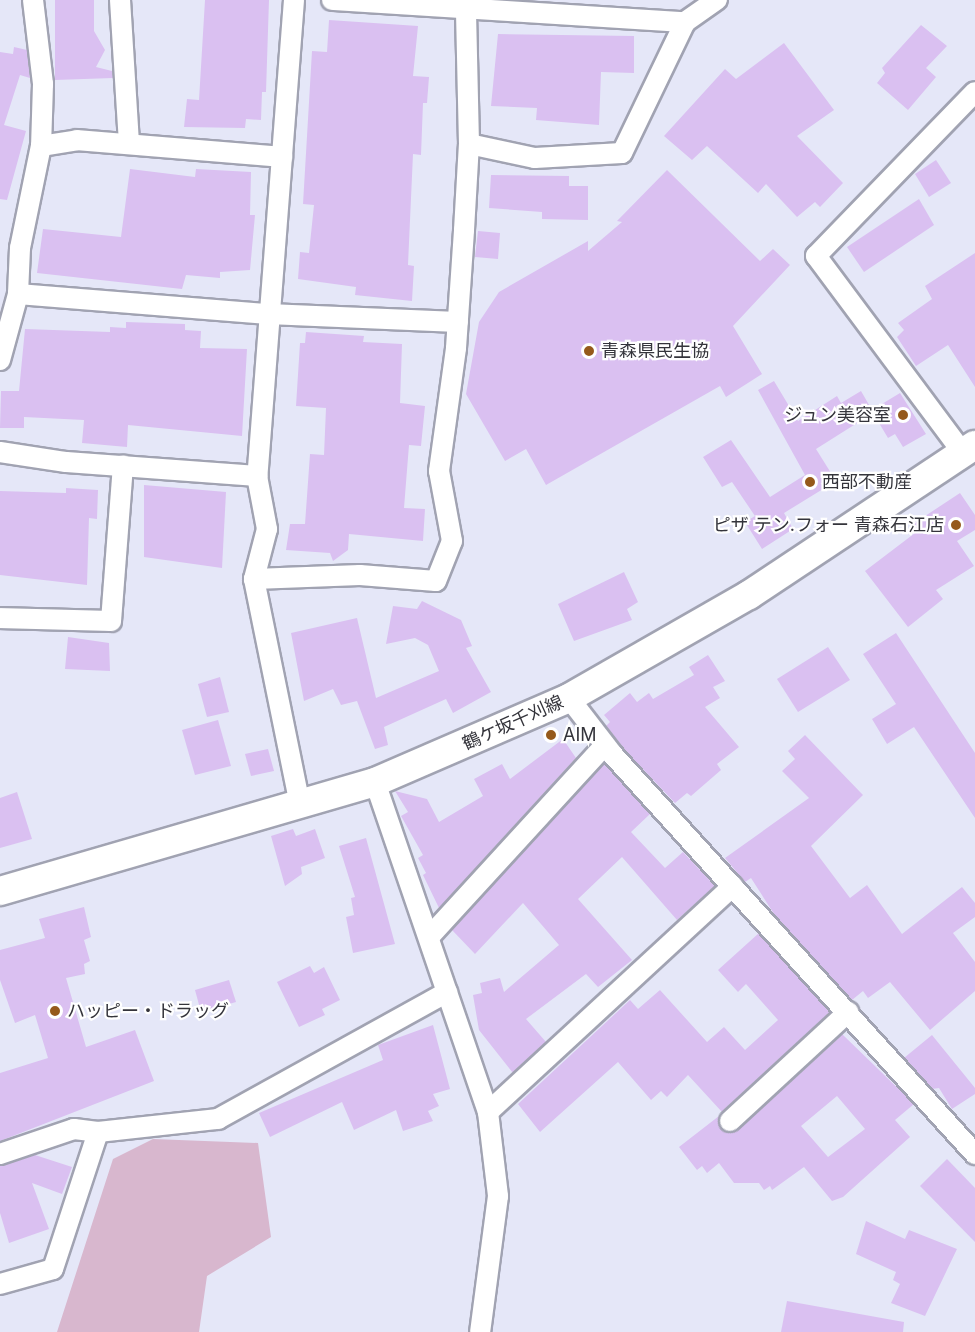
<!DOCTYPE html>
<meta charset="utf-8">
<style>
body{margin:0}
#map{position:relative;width:975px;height:1332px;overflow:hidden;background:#e5e7f8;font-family:Inter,"Noto Sans JP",sans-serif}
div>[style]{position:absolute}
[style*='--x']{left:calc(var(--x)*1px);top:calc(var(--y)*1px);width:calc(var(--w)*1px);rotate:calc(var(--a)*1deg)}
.green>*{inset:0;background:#d8b7ce}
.building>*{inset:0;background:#dac0f1}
.roads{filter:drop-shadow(2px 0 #a1a3b2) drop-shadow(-2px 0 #a1a3b2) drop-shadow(0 2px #a1a3b2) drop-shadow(0 -2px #a1a3b2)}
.street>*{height:20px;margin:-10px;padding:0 10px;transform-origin:10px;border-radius:10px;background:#fff}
.secondary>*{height:28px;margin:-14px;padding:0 14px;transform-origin:14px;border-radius:14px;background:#fff}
.dots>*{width:16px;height:16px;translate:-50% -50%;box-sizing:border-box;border:3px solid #fff;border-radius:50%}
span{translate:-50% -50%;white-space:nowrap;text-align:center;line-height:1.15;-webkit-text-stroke:4.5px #fff;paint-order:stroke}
.poi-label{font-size:18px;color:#34343b}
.left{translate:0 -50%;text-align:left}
.right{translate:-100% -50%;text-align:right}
.street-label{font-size:18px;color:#34343b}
</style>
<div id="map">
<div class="green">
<div style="clip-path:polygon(153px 1139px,258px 1143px,271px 1237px,207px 1276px,199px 1332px,57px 1332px,113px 1159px)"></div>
</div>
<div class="building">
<div style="clip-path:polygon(55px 0,94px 0,94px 31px,105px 50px,96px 67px,112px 71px,113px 78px,55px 80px)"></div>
<div style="clip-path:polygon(205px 0,269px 0,266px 92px,262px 92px,261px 120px,246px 119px,245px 128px,184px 127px,187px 99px,199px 100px)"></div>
<div style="clip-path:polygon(329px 20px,418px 26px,413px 76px,429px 77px,427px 103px,423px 103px,421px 155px,413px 154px,408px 265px,414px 266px,412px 301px,355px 295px,356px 287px,298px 279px,300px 252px,309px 253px,314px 205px,303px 204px,312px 51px,327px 52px)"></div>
<div style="clip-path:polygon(921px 25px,947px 46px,926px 68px,936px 77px,908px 110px,877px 83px,885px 73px,882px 68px)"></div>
<div style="clip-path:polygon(498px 34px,634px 36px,634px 73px,601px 72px,599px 125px,536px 120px,537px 108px,491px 106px)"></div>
<div style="clip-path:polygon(784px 43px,834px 110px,797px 136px,843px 183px,820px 207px,815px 202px,797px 217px,766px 184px,758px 193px,707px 146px,692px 160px,664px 136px,725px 69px,736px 79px)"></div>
<div style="clip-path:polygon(14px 47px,27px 50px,30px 78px,20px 75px,4px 125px,26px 131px,7px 200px,0 199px,0 52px,13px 54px)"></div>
<div style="clip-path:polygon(936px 160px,951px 183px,929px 197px,915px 174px)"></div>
<div style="clip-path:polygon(130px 169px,195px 177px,196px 169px,251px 172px,250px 215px,255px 215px,250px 270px,220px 272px,220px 278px,186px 275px,182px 289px,37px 273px,43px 229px,121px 237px)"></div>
<div style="clip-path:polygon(667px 170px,760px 261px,773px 249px,790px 265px,733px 326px,762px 374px,726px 397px,720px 386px,546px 485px,526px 449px,505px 461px,466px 394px,479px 322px,499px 292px,588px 241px,588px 251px,622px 222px,617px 221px)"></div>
<div style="clip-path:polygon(491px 175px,569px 176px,569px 186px,588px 186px,588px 220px,542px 219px,542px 212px,489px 208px)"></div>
<div style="clip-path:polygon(919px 199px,934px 225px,864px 272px,847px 247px)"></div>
<div style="clip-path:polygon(478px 231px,500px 233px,498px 259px,475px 257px)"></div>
<div style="clip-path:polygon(975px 253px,975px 387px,948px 345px,916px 366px,897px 337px,904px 330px,898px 323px,932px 299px,925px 286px)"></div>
<div style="clip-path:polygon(126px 322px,185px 324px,185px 330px,201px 331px,200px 348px,247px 349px,242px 436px,128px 425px,127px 447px,82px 443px,84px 420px,24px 417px,24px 428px,0 428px,1px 391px,19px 391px,25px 329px,110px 332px,110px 327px,126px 328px)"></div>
<div style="clip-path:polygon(306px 332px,364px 336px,363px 342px,402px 344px,400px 403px,425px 406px,421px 446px,409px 445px,404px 508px,425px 509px,423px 541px,349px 534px,348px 550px,333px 561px,330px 553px,286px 550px,290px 524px,305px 524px,310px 454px,324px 455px,326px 408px,296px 406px,300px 343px,305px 343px)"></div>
<div style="clip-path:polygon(774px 381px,798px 421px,837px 396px,841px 403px,861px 391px,872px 410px,900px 393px,926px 434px,903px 447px,895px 434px,888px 438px,873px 413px,816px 449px,836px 481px,784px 513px,793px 529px,762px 549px,745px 522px,755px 516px,732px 482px,722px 487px,703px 457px,731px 440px,770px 497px,805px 475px,758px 390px)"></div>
<div style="clip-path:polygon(144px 485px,226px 492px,222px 568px,144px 557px)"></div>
<div style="clip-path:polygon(66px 488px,98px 490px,97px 519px,89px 518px,87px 585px,0 575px,0 491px,66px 493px)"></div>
<div style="clip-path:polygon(960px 493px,975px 515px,975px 530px,957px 541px,974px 566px,936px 590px,943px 599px,908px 627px,865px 571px,915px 533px,910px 526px)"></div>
<div style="clip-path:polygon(624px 572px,638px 602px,627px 609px,632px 620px,574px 641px,558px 604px)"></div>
<div style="clip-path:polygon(422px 601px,461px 620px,472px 646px,466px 648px,491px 692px,453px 713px,446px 699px,384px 727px,388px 745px,375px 749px,357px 701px,341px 705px,333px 689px,304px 701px,291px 633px,357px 618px,376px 698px,439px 671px,428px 645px,415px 638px,386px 644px,393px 606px,417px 609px)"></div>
<div style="clip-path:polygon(896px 633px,975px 753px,975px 818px,914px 727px,887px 744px,872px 719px,896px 704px,863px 654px)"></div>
<div style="clip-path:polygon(68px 637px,109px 643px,110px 671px,65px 669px)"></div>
<div style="clip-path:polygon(828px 647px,850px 680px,798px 712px,777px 679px)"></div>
<div style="clip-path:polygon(708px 655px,725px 681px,713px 687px,720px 698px,705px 707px,739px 747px,717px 764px,721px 770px,691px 796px,687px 793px,675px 803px,622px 747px,606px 726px,610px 722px,604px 715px,630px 693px,637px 702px,649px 693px,653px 699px,694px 675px,689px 667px)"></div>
<div style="clip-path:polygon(220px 677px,229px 712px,207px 717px,198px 684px)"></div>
<div style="clip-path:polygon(218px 720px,231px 766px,195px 775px,182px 730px)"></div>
<div style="clip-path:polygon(805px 735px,863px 795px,811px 846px,850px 898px,867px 885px,902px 934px,962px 887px,975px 903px,975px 917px,953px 933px,975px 962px,975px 991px,930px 1030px,890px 982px,868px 998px,863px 991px,852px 1000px,776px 917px,751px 878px,745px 882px,725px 858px,809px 798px,782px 771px,795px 759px,788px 751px)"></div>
<div style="clip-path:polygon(563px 739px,576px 758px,439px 908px,423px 875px,426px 873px,418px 858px,423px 855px,401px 816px,408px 812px,395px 791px,427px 799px,439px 822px,483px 796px,474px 779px,502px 764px,510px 779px)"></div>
<div style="clip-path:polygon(268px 749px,274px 771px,251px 776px,245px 754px)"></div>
<div style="clip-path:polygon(604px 763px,650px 814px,631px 832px,665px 868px,683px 852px,715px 886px,677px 920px,622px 857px,578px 899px,632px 960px,598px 987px,586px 974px,526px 1019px,546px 1042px,513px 1073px,479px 1030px,473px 995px,482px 993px,480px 983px,500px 978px,504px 992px,559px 945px,523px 903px,475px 954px,452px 930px)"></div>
<div style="clip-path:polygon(17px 792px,32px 839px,0 848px,0 798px)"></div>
<div style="clip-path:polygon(293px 829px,296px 836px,315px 829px,325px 858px,301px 867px,302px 874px,285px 886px,271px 836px)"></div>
<div style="clip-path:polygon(366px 838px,395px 944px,353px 953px,346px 917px,354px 915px,351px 898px,355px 897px,339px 846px)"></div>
<div style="clip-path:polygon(84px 907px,91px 937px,84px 940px,90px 961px,84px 964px,85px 974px,66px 978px,86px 1047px,135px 1030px,154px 1081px,0 1141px,0 1073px,48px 1058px,35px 1015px,15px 1023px,0 980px,0 950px,45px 938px,39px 919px)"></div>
<div style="clip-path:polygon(759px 933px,830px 1012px,722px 1112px,688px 1075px,667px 1097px,661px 1091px,651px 1100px,618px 1062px,540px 1132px,518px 1104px,630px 1000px,638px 1009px,660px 990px,707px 1042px,724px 1027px,745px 1050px,778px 1020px,746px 984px,738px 992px,718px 970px)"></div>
<div style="clip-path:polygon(310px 966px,314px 973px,324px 967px,340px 1000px,322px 1009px,325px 1015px,299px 1027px,277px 982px)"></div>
<div style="clip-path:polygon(229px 980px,236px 1002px,201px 1012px,195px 990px)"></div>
<div style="clip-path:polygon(433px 1025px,450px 1089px,433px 1094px,439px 1106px,428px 1111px,433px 1121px,403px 1131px,396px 1110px,354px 1130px,342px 1102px,270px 1137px,259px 1113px,383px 1060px,378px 1045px)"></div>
<div style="clip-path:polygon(evenodd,842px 1034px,914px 1104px,895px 1120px,910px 1137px,843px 1197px,832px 1201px,804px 1167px,772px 1190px,770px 1186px,764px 1190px,759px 1183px,734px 1183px,719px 1163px,707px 1173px,702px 1166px,697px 1170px,679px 1147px,719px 1116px,722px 1130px,738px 1130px,842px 1034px,837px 1096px,865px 1129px,828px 1157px,801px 1126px,837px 1096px)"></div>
<div style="clip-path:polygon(932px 1035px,975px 1088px,975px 1094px,952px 1109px,939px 1088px,932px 1089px,904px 1058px)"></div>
<div style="clip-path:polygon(35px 1155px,72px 1167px,62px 1194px,32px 1183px,49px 1229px,9px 1243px,0 1213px,0 1166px)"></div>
<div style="clip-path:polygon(947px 1159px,975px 1188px,975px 1242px,920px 1186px)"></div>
<div style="clip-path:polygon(866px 1221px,905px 1239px,909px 1230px,957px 1249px,925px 1316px,891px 1303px,900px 1284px,893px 1280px,896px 1272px,856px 1254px)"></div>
<div style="clip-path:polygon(787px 1301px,904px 1322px,903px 1332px,781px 1332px)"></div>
</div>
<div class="roads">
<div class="street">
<div style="--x:33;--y:0;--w:85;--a:83.2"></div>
<div style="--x:43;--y:84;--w:62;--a:91.8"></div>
<div style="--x:120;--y:0;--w:144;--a:86.4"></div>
<div style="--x:294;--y:0;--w:477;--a:94.4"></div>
<div style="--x:257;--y:476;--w:54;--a:79.3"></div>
<div style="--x:267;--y:529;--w:52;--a:104.6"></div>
<div style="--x:254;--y:579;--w:231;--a:78.5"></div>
<div style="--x:332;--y:0;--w:354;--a:3.6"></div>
<div style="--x:469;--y:144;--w:67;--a:12"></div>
<div style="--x:535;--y:158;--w:87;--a:-3.3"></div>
<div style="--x:622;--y:153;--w:145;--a:-64.3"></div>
<div style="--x:685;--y:22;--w:39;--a:-35"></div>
<div style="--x:18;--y:294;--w:251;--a:4.6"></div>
<div style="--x:268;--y:314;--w:190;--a:2.4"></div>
<div style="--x:0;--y:360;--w:68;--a:-74.7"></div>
<div style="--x:18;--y:294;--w:46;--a:-87.5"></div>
<div style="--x:20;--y:248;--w:104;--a:-78.4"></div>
<div style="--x:41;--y:146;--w:36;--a:-9"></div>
<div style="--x:77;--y:140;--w:206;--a:4.7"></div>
<div style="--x:0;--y:452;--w:67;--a:8.6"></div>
<div style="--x:66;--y:462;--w:192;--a:4.2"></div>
<div style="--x:963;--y:453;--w:246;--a:-126.7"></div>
<div style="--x:816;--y:256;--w:228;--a:-45.9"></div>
<div style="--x:254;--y:579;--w:106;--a:-2.2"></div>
<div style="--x:360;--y:575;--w:76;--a:4.5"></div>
<div style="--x:436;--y:581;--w:43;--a:-68.2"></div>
<div style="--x:452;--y:541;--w:71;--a:-100.5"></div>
<div style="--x:439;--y:471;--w:124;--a:-82.1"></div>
<div style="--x:456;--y:348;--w:118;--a:-86.1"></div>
<div style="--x:464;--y:230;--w:86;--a:-86.7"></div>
<div style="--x:469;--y:144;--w:136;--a:-91.3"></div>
<div style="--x:0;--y:618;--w:111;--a:1.5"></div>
<div style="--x:111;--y:621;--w:156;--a:-85.6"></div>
<div style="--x:569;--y:698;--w:72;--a:52.3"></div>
<div style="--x:613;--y:755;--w:539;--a:47.78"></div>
<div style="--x:375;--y:782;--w:349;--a:71.1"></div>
<div style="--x:488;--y:1112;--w:85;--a:83.2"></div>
<div style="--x:498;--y:1196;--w:137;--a:97.5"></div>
<div style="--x:430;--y:936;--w:259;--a:-47.5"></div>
<div style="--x:488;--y:1112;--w:333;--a:-42.7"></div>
<div style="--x:730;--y:1121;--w:161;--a:-42.7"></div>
<div style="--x:0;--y:1154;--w:78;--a:-18.7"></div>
<div style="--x:74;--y:1129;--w:24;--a:7"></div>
<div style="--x:98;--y:1132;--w:121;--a:-6.2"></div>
<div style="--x:218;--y:1119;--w:262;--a:-29"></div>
<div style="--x:0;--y:1284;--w:55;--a:-15.8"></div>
<div style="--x:53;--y:1269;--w:144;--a:-71.8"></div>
</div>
<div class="secondary">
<div style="--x:0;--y:891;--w:391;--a:-16.2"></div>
<div style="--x:375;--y:782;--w:211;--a:-23.4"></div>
<div style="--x:569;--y:698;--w:207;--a:-29.8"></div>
<div style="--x:749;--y:595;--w:271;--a:-33.6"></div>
</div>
</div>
<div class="dots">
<div style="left:589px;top:351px;background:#95591b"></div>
<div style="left:903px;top:415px;background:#95591b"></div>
<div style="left:810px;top:482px;background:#95591b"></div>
<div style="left:956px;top:525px;background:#95591b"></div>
<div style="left:551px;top:735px;background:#95591b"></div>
<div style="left:55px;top:1011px;background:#95591b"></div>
</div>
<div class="poi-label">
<span class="left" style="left:601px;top:351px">青森県民生協</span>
<span class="right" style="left:891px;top:415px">ジュン美容室</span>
<span class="left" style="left:822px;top:482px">西部不動産</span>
<span class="right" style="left:944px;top:525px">ピザ テン.フォー 青森石江店</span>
<span class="left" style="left:563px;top:735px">AIM</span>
<span class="left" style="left:67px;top:1011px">ハッピー・ドラッグ</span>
</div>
<div class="street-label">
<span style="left:513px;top:723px;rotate:-24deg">鶴ケ坂千刈線</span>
</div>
</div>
